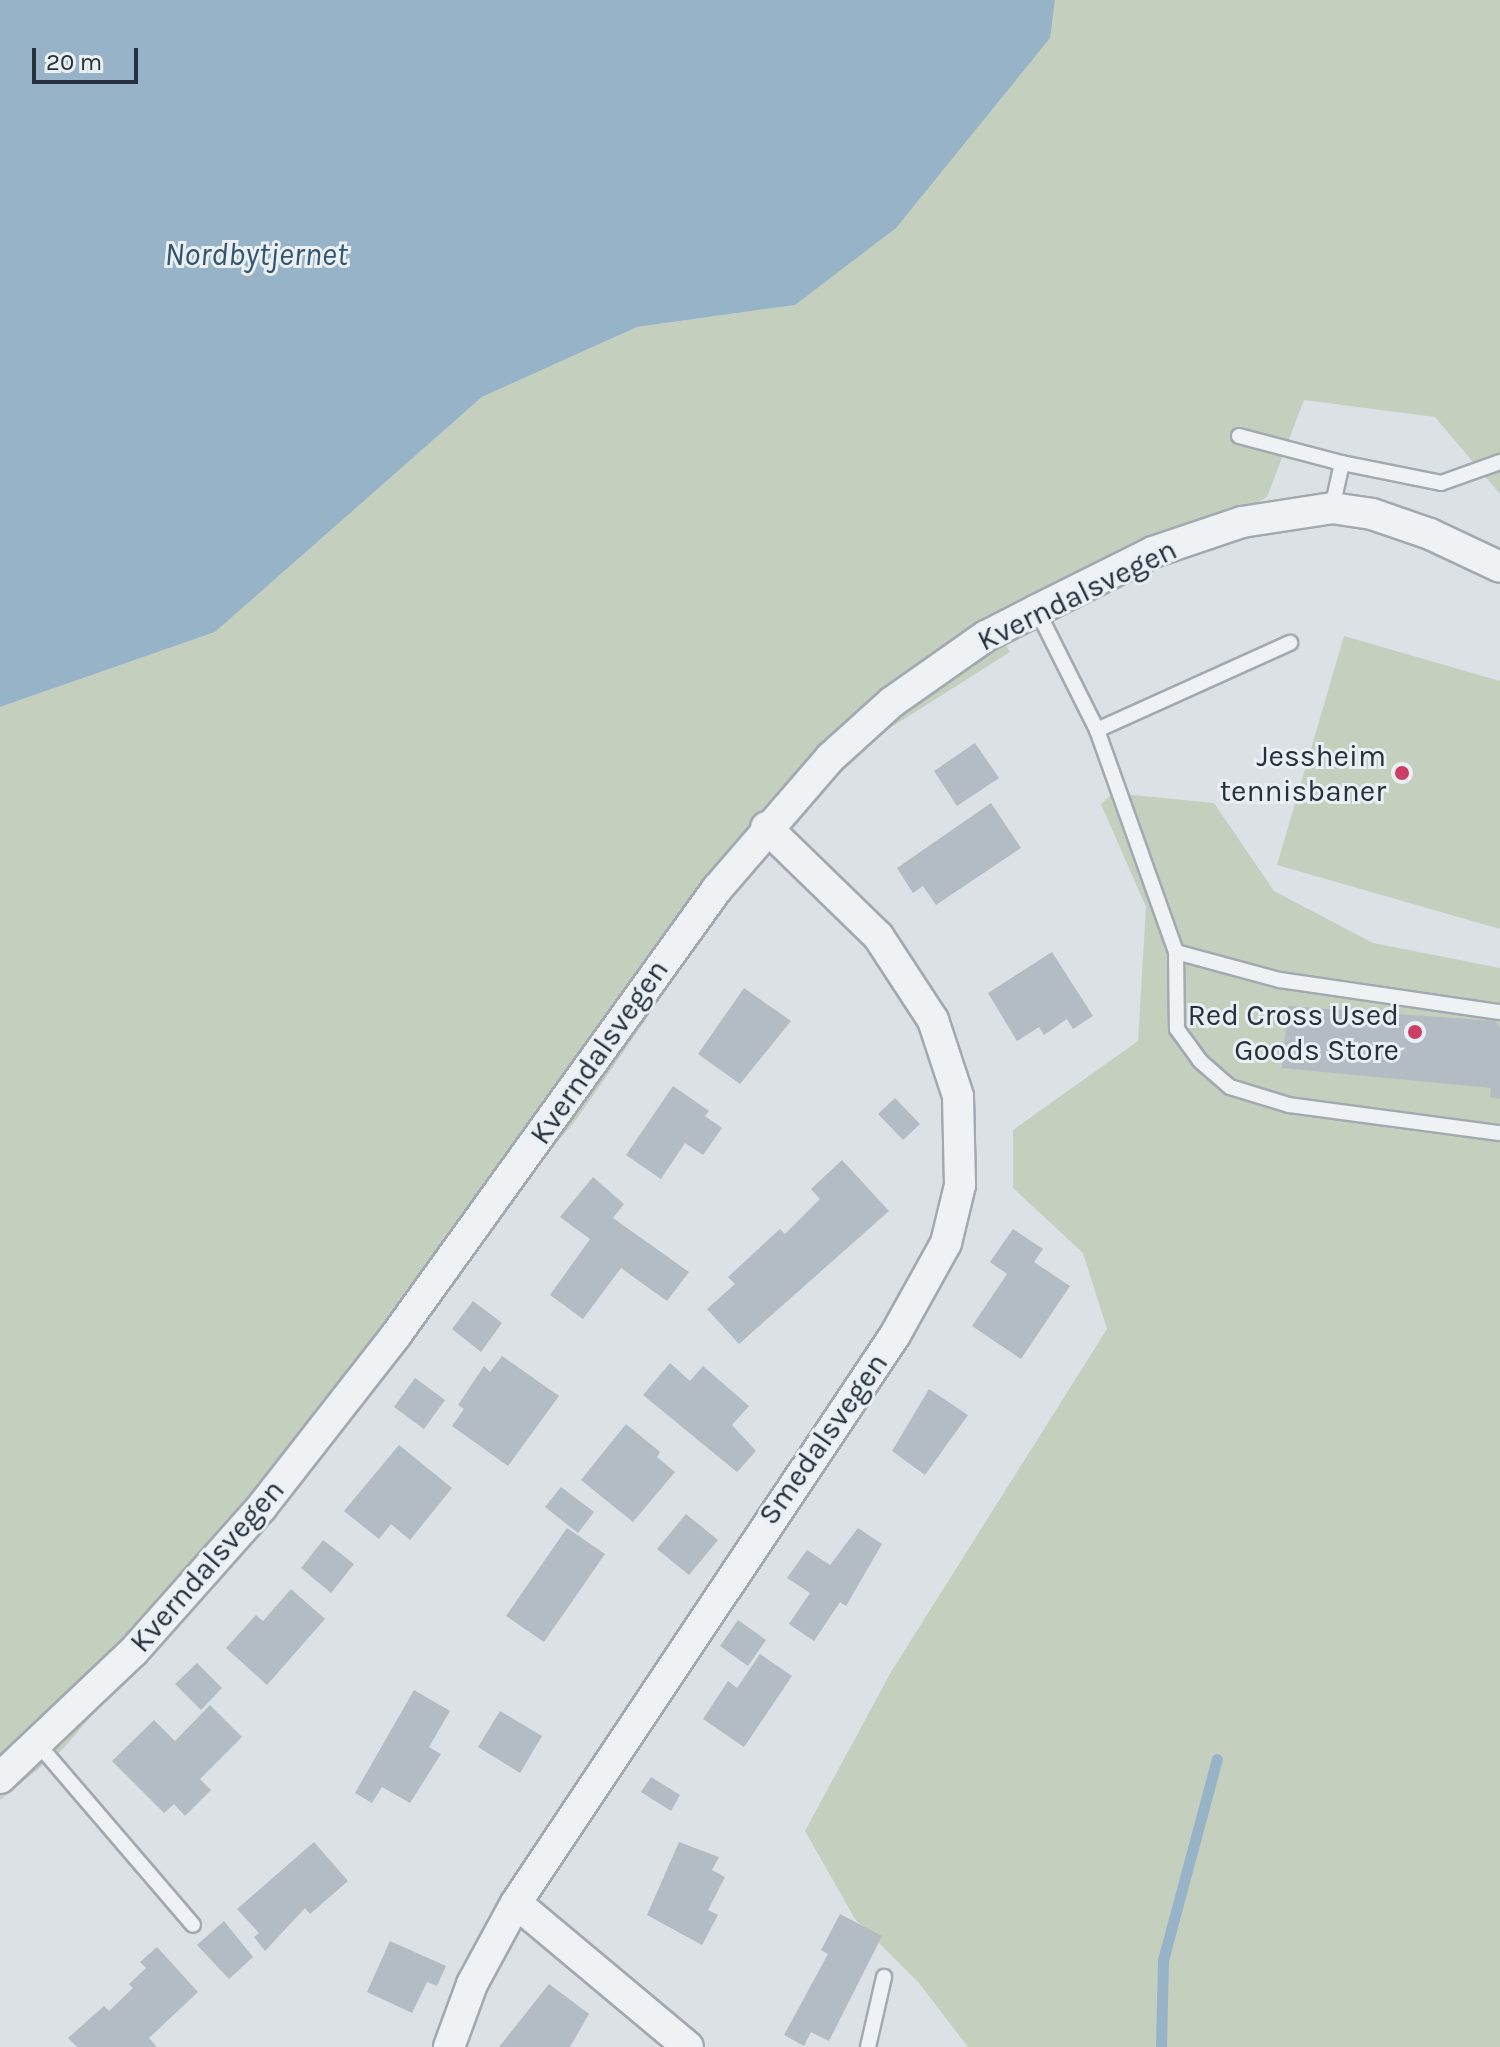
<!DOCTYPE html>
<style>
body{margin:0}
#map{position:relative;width:1500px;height:2047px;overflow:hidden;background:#dce1e6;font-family:Karla,sans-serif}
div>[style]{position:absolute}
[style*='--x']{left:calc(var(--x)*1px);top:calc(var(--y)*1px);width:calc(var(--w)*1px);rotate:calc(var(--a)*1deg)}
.green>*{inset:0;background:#c4d0bd}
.water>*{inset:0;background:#96b3c7}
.stream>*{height:11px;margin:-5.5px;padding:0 5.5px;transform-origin:5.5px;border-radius:5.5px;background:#96b3c7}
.building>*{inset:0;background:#b3bbc3}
.roads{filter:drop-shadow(2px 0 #a2a9b0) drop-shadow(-2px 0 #a2a9b0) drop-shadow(0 2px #a2a9b0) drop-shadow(0 -2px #a2a9b0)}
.lane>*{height:14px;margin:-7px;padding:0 7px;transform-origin:7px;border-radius:7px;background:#eff2f5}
.street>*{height:30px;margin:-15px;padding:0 15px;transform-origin:15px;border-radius:15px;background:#eff2f5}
.dots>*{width:22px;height:22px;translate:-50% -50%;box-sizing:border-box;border:4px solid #ebf0f4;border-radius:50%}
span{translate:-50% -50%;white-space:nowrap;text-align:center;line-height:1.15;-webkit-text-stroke:6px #ebf0f4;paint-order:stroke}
.street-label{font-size:30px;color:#26313d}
.poi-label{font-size:30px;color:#26313d}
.right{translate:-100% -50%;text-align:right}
.water-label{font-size:32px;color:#305471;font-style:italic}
.scale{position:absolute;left:32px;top:48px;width:106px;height:36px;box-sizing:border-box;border:4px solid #26313d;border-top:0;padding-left:10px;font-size:24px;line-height:28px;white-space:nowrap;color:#26313d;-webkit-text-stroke:6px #ebf0f4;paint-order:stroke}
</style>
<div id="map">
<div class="green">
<div style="clip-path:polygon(1055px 0,1500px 0,1500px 494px,1435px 417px,1304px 400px,1267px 497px,1130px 579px,1014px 631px,1005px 644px,1010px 652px,863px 745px,774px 835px,576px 1120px,446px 1273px,323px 1443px,63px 1749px,0 1800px,0 707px,215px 632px,482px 397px,637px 327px,795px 305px,1049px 38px)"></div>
<div style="clip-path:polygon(1344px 636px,1500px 681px,1500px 929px,1277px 865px)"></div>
<div style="clip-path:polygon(1113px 793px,1214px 803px,1274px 891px,1373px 943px,1500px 968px,1500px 2047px,968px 2047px,919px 1983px,855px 1919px,805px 1831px,891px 1672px,1107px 1329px,1083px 1253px,1013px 1188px,1013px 1130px,1138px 1041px,1146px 907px,1101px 804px)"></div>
</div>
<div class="water">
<div style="clip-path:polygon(0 0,1055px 0,1050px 38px,896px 228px,795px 305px,637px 327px,482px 397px,215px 632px,0 707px)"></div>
</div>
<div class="stream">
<div style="--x:1161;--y:2047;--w:87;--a:-88.7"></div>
<div style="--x:1163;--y:1960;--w:208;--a:-75"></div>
</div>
<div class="building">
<div style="clip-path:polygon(975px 743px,999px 778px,957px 806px,934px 771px)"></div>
<div style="clip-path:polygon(991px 803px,1021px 848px,936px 905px,923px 886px,913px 893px,897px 868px)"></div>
<div style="clip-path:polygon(1052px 952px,1093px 1016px,1073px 1029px,1067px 1019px,1044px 1035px,1039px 1027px,1017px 1041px,988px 993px)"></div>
<div style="clip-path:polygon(744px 988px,791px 1021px,740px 1084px,698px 1054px)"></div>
<div style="clip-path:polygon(1288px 1006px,1495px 1021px,1500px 1027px,1500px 1099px,1490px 1097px,1491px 1088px,1282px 1068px)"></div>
<div style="clip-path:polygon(673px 1086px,709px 1111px,705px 1116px,722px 1128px,703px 1155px,685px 1143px,661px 1179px,626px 1155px)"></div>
<div style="clip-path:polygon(895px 1098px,920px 1124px,903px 1140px,878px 1114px)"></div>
<div style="clip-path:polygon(842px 1160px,889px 1211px,739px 1344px,707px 1309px,735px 1284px,728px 1277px,780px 1229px,785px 1234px,820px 1199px,811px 1189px)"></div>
<div style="clip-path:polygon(593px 1177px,624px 1204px,613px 1218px,689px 1272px,667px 1301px,621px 1268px,583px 1319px,550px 1295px,590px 1239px,560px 1217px)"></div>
<div style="clip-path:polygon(1013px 1229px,1043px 1249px,1034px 1262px,1070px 1286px,1021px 1359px,972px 1326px,1007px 1274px,990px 1262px)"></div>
<div style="clip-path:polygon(473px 1301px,502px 1323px,481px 1352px,452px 1329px)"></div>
<div style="clip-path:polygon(502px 1356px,559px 1396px,508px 1466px,452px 1426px,464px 1409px,458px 1405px,484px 1366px,490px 1372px)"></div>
<div style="clip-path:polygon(670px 1363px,690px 1381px,703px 1366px,749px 1406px,732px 1425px,756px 1451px,737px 1472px,643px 1395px)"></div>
<div style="clip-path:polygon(415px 1378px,445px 1400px,424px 1429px,394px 1407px)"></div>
<div style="clip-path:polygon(929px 1389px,968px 1415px,925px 1475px,892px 1451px)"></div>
<div style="clip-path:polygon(626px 1424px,660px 1452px,657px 1457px,675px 1472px,633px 1522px,581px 1480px)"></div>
<div style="clip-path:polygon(399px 1445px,452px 1488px,410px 1540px,391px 1524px,379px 1539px,344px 1511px)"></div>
<div style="clip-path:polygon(561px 1487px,594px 1512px,578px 1533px,545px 1507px)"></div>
<div style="clip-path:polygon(686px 1514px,718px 1540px,689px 1575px,657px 1549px)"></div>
<div style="clip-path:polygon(567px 1528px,605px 1554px,544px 1642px,506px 1616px)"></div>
<div style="clip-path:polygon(858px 1528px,882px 1544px,846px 1606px,840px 1602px,814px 1641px,789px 1624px,810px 1593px,787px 1578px,807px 1550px,830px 1565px)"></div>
<div style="clip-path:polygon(323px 1540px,354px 1564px,331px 1593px,301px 1568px)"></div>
<div style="clip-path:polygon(291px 1589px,325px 1619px,267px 1685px,226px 1648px,256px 1615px,263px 1621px)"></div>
<div style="clip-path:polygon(738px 1620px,766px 1640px,748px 1666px,720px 1646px)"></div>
<div style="clip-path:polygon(760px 1654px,792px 1676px,744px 1747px,703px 1719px,728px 1681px,737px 1688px)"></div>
<div style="clip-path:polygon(197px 1663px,222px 1688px,201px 1710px,175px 1684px)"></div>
<div style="clip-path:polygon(414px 1690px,450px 1711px,429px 1747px,441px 1754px,410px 1803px,382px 1787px,372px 1803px,355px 1793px)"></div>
<div style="clip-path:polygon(210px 1705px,242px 1737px,200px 1779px,211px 1790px,185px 1816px,174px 1804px,164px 1813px,112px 1761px,154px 1720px,175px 1741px)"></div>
<div style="clip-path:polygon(500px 1711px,542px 1736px,520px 1773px,478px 1747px)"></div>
<div style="clip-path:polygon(651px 1777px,680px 1795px,671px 1811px,641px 1792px)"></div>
<div style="clip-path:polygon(314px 1842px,348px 1881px,310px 1914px,305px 1908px,265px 1951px,254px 1937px,259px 1933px,237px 1909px)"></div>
<div style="clip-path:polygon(679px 1842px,719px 1857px,712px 1870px,725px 1877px,708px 1910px,718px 1915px,702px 1945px,647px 1915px)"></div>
<div style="clip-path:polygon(840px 1914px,882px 1936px,829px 2041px,811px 2032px,804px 2046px,784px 2035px,828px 1954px,821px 1950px)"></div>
<div style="clip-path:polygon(224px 1921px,253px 1957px,229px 1979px,197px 1945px)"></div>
<div style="clip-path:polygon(390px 1941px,446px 1966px,437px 1986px,427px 1982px,412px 2013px,367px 1992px)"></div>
<div style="clip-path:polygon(157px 1947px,198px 1992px,149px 2038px,157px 2047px,77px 2047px,68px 2038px,104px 2006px,109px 2011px,133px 1988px,129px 1984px,146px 1968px,140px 1962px)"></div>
<div style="clip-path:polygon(549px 1984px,589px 2014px,570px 2047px,499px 2047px)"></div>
</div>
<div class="roads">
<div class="lane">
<div style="--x:1239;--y:436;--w:106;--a:14.7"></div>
<div style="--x:1342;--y:463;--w:46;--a:102.5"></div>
<div style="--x:1342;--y:463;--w:101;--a:11.4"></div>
<div style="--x:1441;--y:483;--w:63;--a:-19.6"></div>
<div style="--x:1037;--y:610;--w:134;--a:63.4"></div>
<div style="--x:1097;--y:730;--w:236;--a:70.4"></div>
<div style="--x:1176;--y:952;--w:77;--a:89.3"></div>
<div style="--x:1177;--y:1029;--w:39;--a:54"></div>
<div style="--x:1200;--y:1061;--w:40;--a:41"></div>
<div style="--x:1230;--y:1087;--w:62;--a:17"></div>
<div style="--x:1289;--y:1105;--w:213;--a:7.6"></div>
<div style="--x:1097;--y:730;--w:212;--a:-24.3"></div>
<div style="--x:1176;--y:952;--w:108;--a:15.1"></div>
<div style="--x:1280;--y:980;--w:222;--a:8.3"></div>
<div style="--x:38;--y:1744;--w:238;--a:49.4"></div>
<div style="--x:868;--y:2047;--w:72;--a:-77.1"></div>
</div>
<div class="street">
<div style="--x:0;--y:1778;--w:183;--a:-43.5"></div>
<div style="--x:133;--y:1652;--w:193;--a:-48.4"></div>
<div style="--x:261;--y:1508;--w:219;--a:-52"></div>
<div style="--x:396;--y:1335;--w:550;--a:-54.26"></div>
<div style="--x:717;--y:889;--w:173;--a:-49.2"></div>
<div style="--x:830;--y:758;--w:84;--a:-42.1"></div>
<div style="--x:892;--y:702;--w:115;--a:-35.1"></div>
<div style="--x:986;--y:636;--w:57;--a:-27"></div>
<div style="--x:1037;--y:610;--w:130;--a:-26.6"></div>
<div style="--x:1153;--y:552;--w:94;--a:-18.6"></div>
<div style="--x:1242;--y:522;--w:91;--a:-8.8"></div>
<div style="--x:1332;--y:508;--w:40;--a:8.5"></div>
<div style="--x:1372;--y:514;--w:61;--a:19"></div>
<div style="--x:1430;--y:534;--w:77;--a:25.2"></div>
<div style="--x:516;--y:1903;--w:224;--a:39.9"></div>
<div style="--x:449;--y:2047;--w:67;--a:-69.9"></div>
<div style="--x:472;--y:1984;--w:92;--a:-61.5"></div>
<div style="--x:516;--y:1903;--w:683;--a:-56.29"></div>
<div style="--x:895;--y:1335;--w:105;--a:-61"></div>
<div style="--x:946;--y:1243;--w:60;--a:-76.4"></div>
<div style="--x:960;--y:1185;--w:89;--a:-91.3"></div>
<div style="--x:958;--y:1096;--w:80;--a:-108.2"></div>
<div style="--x:933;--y:1020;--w:100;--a:-123.2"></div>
<div style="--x:878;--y:936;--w:156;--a:-135.8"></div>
</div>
</div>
<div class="dots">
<div style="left:1402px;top:773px;background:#ce3e64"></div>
<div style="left:1415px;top:1032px;background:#ce3e64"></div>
</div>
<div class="street-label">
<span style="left:1077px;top:595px;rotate:-26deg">Kverndalsvegen</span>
<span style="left:599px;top:1052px;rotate:-55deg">Kverndalsvegen</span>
<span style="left:823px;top:1439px;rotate:-55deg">Smedalsvegen</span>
<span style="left:207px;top:1566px;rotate:-49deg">Kverndalsvegen</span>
</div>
<div class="poi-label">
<span class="right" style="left:1386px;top:773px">Jessheim<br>tennisbaner</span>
<span class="right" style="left:1399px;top:1032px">Red Cross Used<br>Goods Store</span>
</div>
<div class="water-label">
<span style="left:256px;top:255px">Nordbytjernet</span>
</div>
<div class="scale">20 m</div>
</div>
